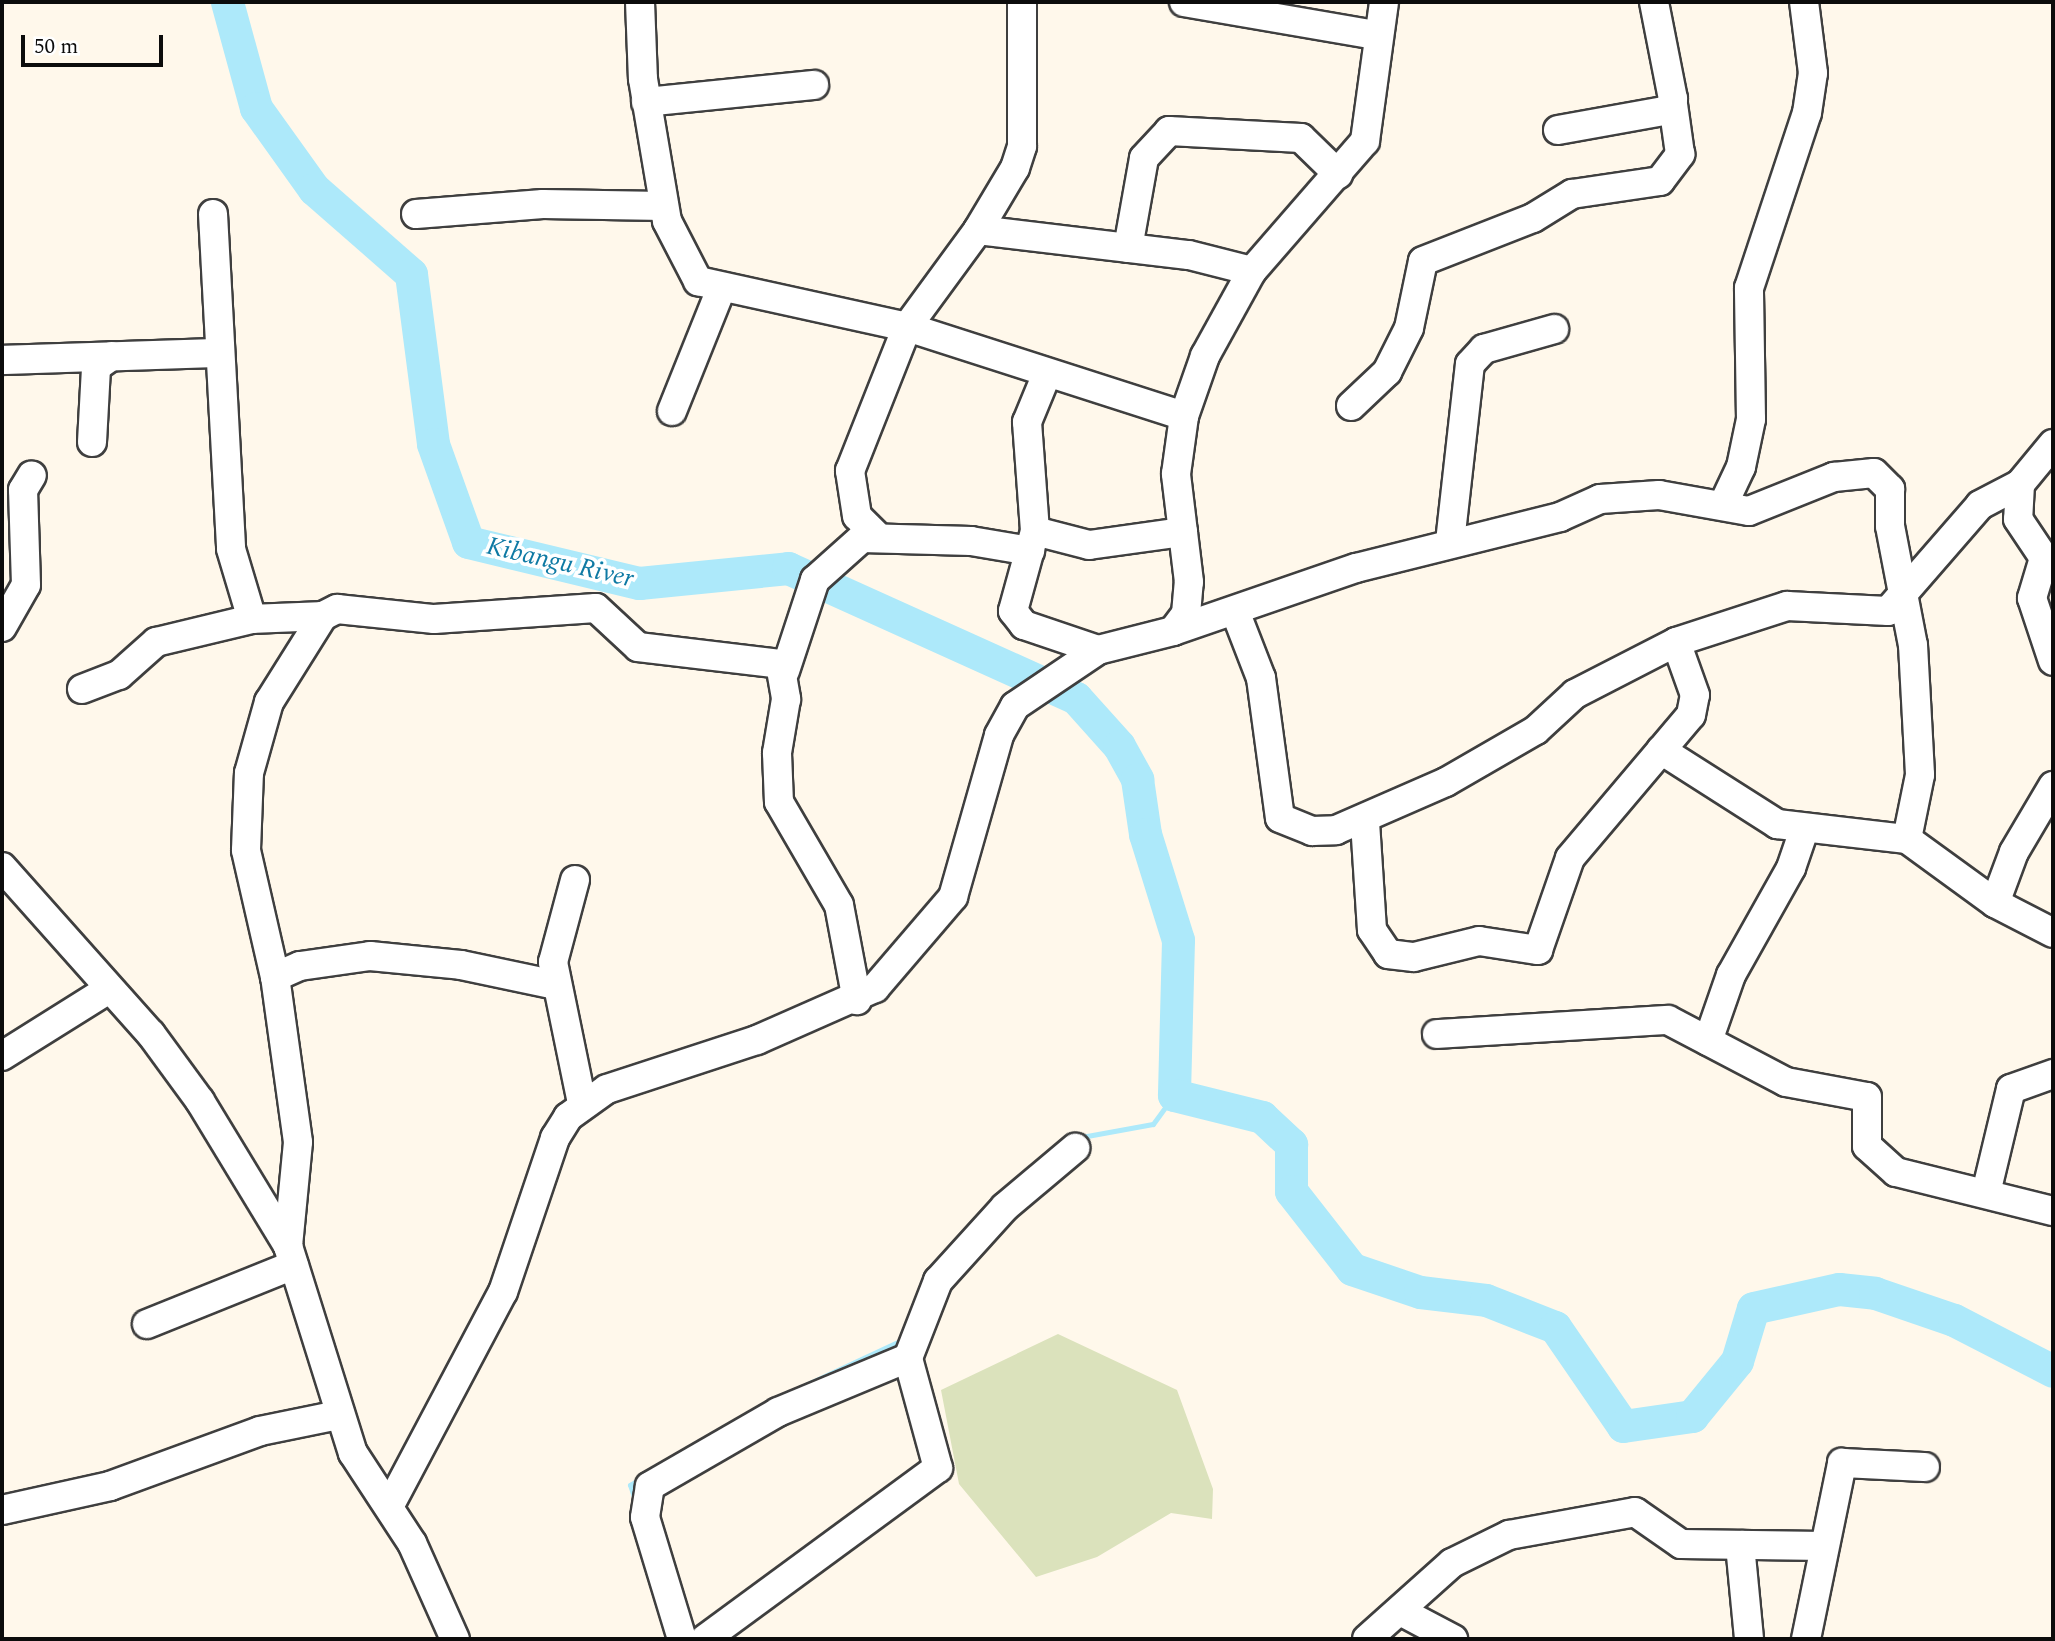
<!DOCTYPE html>
<style>
body{margin:0}
#map{position:relative;width:2055px;height:1641px;overflow:hidden;background:#fff8eb;font-family:Spectral,serif}
div>[style]{position:absolute}
[style*='--x']{left:calc(var(--x)*1px);top:calc(var(--y)*1px);width:calc(var(--w)*1px);rotate:calc(var(--a)*1deg)}
.cemetery>*{inset:0;background:#dbe2bc}
.stream>*{height:5px;margin:-2.5px;padding:0 2.5px;transform-origin:2.5px;border-radius:2.5px;background:#ade9fa}
.river>*{height:33px;margin:-16.5px;padding:0 16.5px;transform-origin:16.5px;border-radius:16.5px;background:#ade9fa}
.roads{filter:drop-shadow(2px 0 #3f3f3f) drop-shadow(-2px 0 #3f3f3f) drop-shadow(0 2px #3f3f3f) drop-shadow(0 -2px #3f3f3f)}
.minor>*{height:28px;margin:-14px;padding:0 14px;transform-origin:14px;border-radius:14px;background:#fff}
span{translate:-50% -50%;white-space:nowrap;text-align:center;line-height:1.15;-webkit-text-stroke:7px #fff;paint-order:stroke}
.water-label{font-size:26px;color:#0f7aa4;font-style:italic}
.frame{position:absolute;inset:0;border:4px solid #0c0c0c;pointer-events:none}
.scale{position:absolute;left:21px;top:35px;width:142px;height:32px;box-sizing:border-box;border:4px solid #0c0c0c;border-top:0;padding-left:9px;font-size:21px;line-height:24px;white-space:nowrap;color:#0c0c0c;-webkit-text-stroke:5px #fff;paint-order:stroke}
</style>
<div id="map">
<div class="cemetery">
<div style="clip-path:polygon(1058px 1334px,1177px 1390px,1213px 1489px,1212px 1519px,1171px 1513px,1097px 1557px,1036px 1577px,959px 1484px,941px 1390px)"></div>
</div>
<div class="stream">
<div style="--x:1076;--y:1138;--w:78;--a:-10.3"></div>
<div style="--x:1153;--y:1124;--w:36;--a:-54"></div>
<div style="--x:914;--y:1307;--w:30;--a:-67"></div>
<div style="--x:799;--y:1388;--w:116;--a:-25"></div>
<div style="--x:707;--y:1437;--w:70;--a:-29.8"></div>
<div style="--x:636;--y:1503;--w:19;--a:-108"></div>
<div style="--x:630;--y:1485;--w:14;--a:-30"></div>
</div>
<div class="river">
<div style="--x:227;--y:2;--w:110;--a:74.7"></div>
<div style="--x:256;--y:108;--w:100;--a:54.4"></div>
<div style="--x:314;--y:189;--w:129;--a:41.2"></div>
<div style="--x:411;--y:274;--w:171;--a:82.6"></div>
<div style="--x:433;--y:444;--w:104;--a:70.3"></div>
<div style="--x:468;--y:542;--w:176;--a:13.5"></div>
<div style="--x:639;--y:583;--w:150;--a:-5.7"></div>
<div style="--x:788;--y:568;--w:316;--a:24.3"></div>
<div style="--x:1076;--y:698;--w:64;--a:48.1"></div>
<div style="--x:1119;--y:746;--w:38;--a:61"></div>
<div style="--x:1137;--y:779;--w:56;--a:81.7"></div>
<div style="--x:1145;--y:834;--w:111;--a:72.7"></div>
<div style="--x:1178;--y:940;--w:155;--a:91.5"></div>
<div style="--x:1174;--y:1095;--w:91;--a:14"></div>
<div style="--x:1262;--y:1117;--w:40;--a:43"></div>
<div style="--x:1291;--y:1144;--w:47;--a:90"></div>
<div style="--x:1291;--y:1191;--w:99;--a:52"></div>
<div style="--x:1352;--y:1269;--w:72;--a:18.7"></div>
<div style="--x:1420;--y:1292;--w:66;--a:6.9"></div>
<div style="--x:1486;--y:1300;--w:74;--a:21.4"></div>
<div style="--x:1555;--y:1327;--w:120;--a:55.5"></div>
<div style="--x:1623;--y:1426;--w:70;--a:-8.2"></div>
<div style="--x:1692;--y:1416;--w:71;--a:-50.7"></div>
<div style="--x:1737;--y:1361;--w:55;--a:-73.2"></div>
<div style="--x:1753;--y:1308;--w:88;--a:-12.5"></div>
<div style="--x:1839;--y:1289;--w:36;--a:6"></div>
<div style="--x:1875;--y:1293;--w:83;--a:18.9"></div>
<div style="--x:1954;--y:1320;--w:111;--a:27.3"></div>
</div>
<div class="roads">
<div class="minor">
<div style="--x:640;--y:2;--w:77;--a:87.8"></div>
<div style="--x:643;--y:79;--w:144;--a:80.4"></div>
<div style="--x:667;--y:221;--w:68;--a:62.7"></div>
<div style="--x:698;--y:281;--w:214;--a:12.4"></div>
<div style="--x:907;--y:327;--w:291;--a:17.8"></div>
<div style="--x:1184;--y:2;--w:195;--a:9.8"></div>
<div style="--x:646;--y:102;--w:169;--a:-5.8"></div>
<div style="--x:1558;--y:130;--w:113;--a:-10.2"></div>
<div style="--x:1669;--y:110;--w:12;--a:-70"></div>
<div style="--x:1673;--y:99;--w:99;--a:-101.1"></div>
<div style="--x:213;--y:214;--w:335;--a:86.9"></div>
<div style="--x:231;--y:549;--w:73;--a:73.3"></div>
<div style="--x:252;--y:619;--w:71;--a:-2.4"></div>
<div style="--x:416;--y:214;--w:127;--a:-4.5"></div>
<div style="--x:543;--y:204;--w:121;--a:0.9"></div>
<div style="--x:978;--y:230;--w:212;--a:6.8"></div>
<div style="--x:1189;--y:255;--w:65;--a:14.3"></div>
<div style="--x:1128;--y:248;--w:91;--a:-79.9"></div>
<div style="--x:1144;--y:158;--w:37;--a:-47"></div>
<div style="--x:1169;--y:131;--w:132;--a:3"></div>
<div style="--x:1301;--y:138;--w:52;--a:44.2"></div>
<div style="--x:2;--y:360;--w:215;--a:-1.9"></div>
<div style="--x:1046;--y:376;--w:50;--a:112.4"></div>
<div style="--x:1027;--y:422;--w:109;--a:85.8"></div>
<div style="--x:1035;--y:531;--w:83;--a:105.4"></div>
<div style="--x:1013;--y:611;--w:18;--a:52"></div>
<div style="--x:1024;--y:625;--w:78;--a:18.7"></div>
<div style="--x:1351;--y:406;--w:50;--a:-43.4"></div>
<div style="--x:1387;--y:372;--w:49;--a:-63.4"></div>
<div style="--x:1409;--y:328;--w:68;--a:-78.2"></div>
<div style="--x:1423;--y:261;--w:118;--a:-21.4"></div>
<div style="--x:1533;--y:218;--w:46;--a:-31.6"></div>
<div style="--x:1572;--y:194;--w:89;--a:-8.4"></div>
<div style="--x:1660;--y:181;--w:34;--a:-53"></div>
<div style="--x:1680;--y:154;--w:50;--a:-98"></div>
<div style="--x:672;--y:411;--w:131;--a:-68.1"></div>
<div style="--x:92;--y:442;--w:75;--a:-86.9"></div>
<div style="--x:96;--y:367;--w:19;--a:-35"></div>
<div style="--x:2020;--y:484;--w:35;--a:93"></div>
<div style="--x:2018;--y:519;--w:47;--a:56.3"></div>
<div style="--x:2044;--y:558;--w:42;--a:106.7"></div>
<div style="--x:2032;--y:598;--w:66;--a:71.6"></div>
<div style="--x:1723;--y:505;--w:42;--a:-64.7"></div>
<div style="--x:1741;--y:467;--w:49;--a:-78.2"></div>
<div style="--x:1751;--y:419;--w:131;--a:-90.9"></div>
<div style="--x:1749;--y:288;--w:184;--a:-71.7"></div>
<div style="--x:1807;--y:113;--w:40;--a:-81.5"></div>
<div style="--x:1813;--y:73;--w:72;--a:-97.2"></div>
<div style="--x:1035;--y:531;--w:56;--a:14.5"></div>
<div style="--x:1089;--y:545;--w:95;--a:-7.9"></div>
<div style="--x:875;--y:534;--w:25;--a:-135"></div>
<div style="--x:857;--y:516;--w:46;--a:-98.8"></div>
<div style="--x:850;--y:471;--w:155;--a:-68.4"></div>
<div style="--x:907;--y:327;--w:120;--a:-53.8"></div>
<div style="--x:978;--y:230;--w:72;--a:-59.2"></div>
<div style="--x:1015;--y:168;--w:23;--a:-72"></div>
<div style="--x:1022;--y:146;--w:144;--a:-90"></div>
<div style="--x:1450;--y:542;--w:179;--a:-83.6"></div>
<div style="--x:1470;--y:364;--w:21;--a:-47"></div>
<div style="--x:1484;--y:349;--w:73;--a:-15.9"></div>
<div style="--x:1235;--y:611;--w:72;--a:68.8"></div>
<div style="--x:1261;--y:678;--w:141;--a:82.3"></div>
<div style="--x:1280;--y:818;--w:35;--a:22"></div>
<div style="--x:1312;--y:831;--w:24;--a:-2"></div>
<div style="--x:1336;--y:830;--w:120;--a:-23.6"></div>
<div style="--x:1446;--y:782;--w:104;--a:-30"></div>
<div style="--x:1536;--y:730;--w:53;--a:-42.7"></div>
<div style="--x:1575;--y:694;--w:114;--a:-27.2"></div>
<div style="--x:1676;--y:642;--w:117;--a:-18"></div>
<div style="--x:1787;--y:606;--w:101;--a:2.8"></div>
<div style="--x:1888;--y:611;--w:140;--a:-49"></div>
<div style="--x:1980;--y:505;--w:45;--a:-27.7"></div>
<div style="--x:2020;--y:484;--w:52;--a:-50.5"></div>
<div style="--x:2;--y:627;--w:48;--a:-60.3"></div>
<div style="--x:26;--y:585;--w:95;--a:-91.8"></div>
<div style="--x:23;--y:490;--w:17;--a:-59"></div>
<div style="--x:1173;--y:631;--w:194;--a:-19"></div>
<div style="--x:1356;--y:568;--w:210;--a:-14"></div>
<div style="--x:1560;--y:517;--w:44;--a:-24.2"></div>
<div style="--x:1600;--y:499;--w:59;--a:-3.9"></div>
<div style="--x:1659;--y:495;--w:91;--a:10.1"></div>
<div style="--x:1749;--y:511;--w:92;--a:-21.8"></div>
<div style="--x:1834;--y:477;--w:40;--a:-5.7"></div>
<div style="--x:1874;--y:473;--w:23;--a:45"></div>
<div style="--x:1890;--y:489;--w:37;--a:90"></div>
<div style="--x:1890;--y:526;--w:121;--a:79.1"></div>
<div style="--x:1913;--y:645;--w:130;--a:86.9"></div>
<div style="--x:1920;--y:775;--w:65;--a:101.5"></div>
<div style="--x:785;--y:671;--w:96;--a:-71.8"></div>
<div style="--x:815;--y:580;--w:63;--a:-41.8"></div>
<div style="--x:862;--y:538;--w:109;--a:1.6"></div>
<div style="--x:971;--y:541;--w:60;--a:9.6"></div>
<div style="--x:82;--y:689;--w:40;--a:-21"></div>
<div style="--x:119;--y:675;--w:50;--a:-41.7"></div>
<div style="--x:156;--y:642;--w:99;--a:-13.5"></div>
<div style="--x:1661;--y:750;--w:138;--a:32.5"></div>
<div style="--x:1777;--y:824;--w:131;--a:6.6"></div>
<div style="--x:1907;--y:839;--w:109;--a:36"></div>
<div style="--x:1995;--y:903;--w:65;--a:27.3"></div>
<div style="--x:1365;--y:822;--w:108;--a:86.3"></div>
<div style="--x:1372;--y:930;--w:29;--a:56"></div>
<div style="--x:1388;--y:954;--w:26;--a:7"></div>
<div style="--x:1414;--y:957;--w:67;--a:-13.8"></div>
<div style="--x:1479;--y:941;--w:60;--a:8.7"></div>
<div style="--x:1538;--y:950;--w:97;--a:-70.8"></div>
<div style="--x:1570;--y:858;--w:187;--a:-49.8"></div>
<div style="--x:1691;--y:715;--w:20;--a:-79"></div>
<div style="--x:1695;--y:695;--w:56;--a:-109.7"></div>
<div style="--x:2;--y:867;--w:224;--a:48.3"></div>
<div style="--x:151;--y:1034;--w:83;--a:53.8"></div>
<div style="--x:200;--y:1101;--w:170;--a:58.7"></div>
<div style="--x:288;--y:1246;--w:217;--a:72.6"></div>
<div style="--x:353;--y:1453;--w:108;--a:56.8"></div>
<div style="--x:412;--y:1543;--w:105;--a:65.9"></div>
<div style="--x:575;--y:880;--w:85;--a:105"></div>
<div style="--x:553;--y:962;--w:144;--a:78.4"></div>
<div style="--x:1995;--y:903;--w:54;--a:-69.6"></div>
<div style="--x:2014;--y:852;--w:77;--a:-59.4"></div>
<div style="--x:275;--y:977;--w:27;--a:-24"></div>
<div style="--x:300;--y:966;--w:71;--a:-8.1"></div>
<div style="--x:370;--y:956;--w:91;--a:5.6"></div>
<div style="--x:461;--y:965;--w:97;--a:11.9"></div>
<div style="--x:1437;--y:1034;--w:231;--a:-3.5"></div>
<div style="--x:1668;--y:1020;--w:133;--a:27.7"></div>
<div style="--x:1786;--y:1082;--w:82;--a:10.5"></div>
<div style="--x:1867;--y:1097;--w:49;--a:90"></div>
<div style="--x:1867;--y:1146;--w:39;--a:42"></div>
<div style="--x:1896;--y:1172;--w:162;--a:14"></div>
<div style="--x:1708;--y:1041;--w:70;--a:-70.8"></div>
<div style="--x:1731;--y:975;--w:123;--a:-60.7"></div>
<div style="--x:1791;--y:868;--w:40;--a:-71.1"></div>
<div style="--x:2;--y:1056;--w:126;--a:-32.1"></div>
<div style="--x:1986;--y:1193;--w:107;--a:-76.5"></div>
<div style="--x:2011;--y:1089;--w:45;--a:-19.7"></div>
<div style="--x:288;--y:1246;--w:104;--a:-84.5"></div>
<div style="--x:298;--y:1142;--w:167;--a:-97.9"></div>
<div style="--x:275;--y:977;--w:130;--a:-102.9"></div>
<div style="--x:246;--y:850;--w:77;--a:-87.8"></div>
<div style="--x:249;--y:773;--w:74;--a:-74.3"></div>
<div style="--x:269;--y:702;--w:102;--a:-57.9"></div>
<div style="--x:323;--y:616;--w:16;--a:-27"></div>
<div style="--x:337;--y:609;--w:98;--a:5.9"></div>
<div style="--x:434;--y:619;--w:162;--a:-3.9"></div>
<div style="--x:596;--y:608;--w:57;--a:42.9"></div>
<div style="--x:638;--y:647;--w:143;--a:6.8"></div>
<div style="--x:780;--y:664;--w:36;--a:80"></div>
<div style="--x:786;--y:699;--w:55;--a:99.5"></div>
<div style="--x:777;--y:753;--w:49;--a:87.7"></div>
<div style="--x:779;--y:802;--w:119;--a:59.8"></div>
<div style="--x:839;--y:905;--w:97;--a:79.3"></div>
<div style="--x:147;--y:1324;--w:158;--a:-21.9"></div>
<div style="--x:390;--y:1505;--w:241;--a:-62.1"></div>
<div style="--x:503;--y:1292;--w:163;--a:-71.3"></div>
<div style="--x:555;--y:1138;--w:25;--a:-58"></div>
<div style="--x:568;--y:1117;--w:48;--a:-35.7"></div>
<div style="--x:607;--y:1089;--w:158;--a:-18.1"></div>
<div style="--x:757;--y:1040;--w:129;--a:-23.8"></div>
<div style="--x:875;--y:988;--w:120;--a:-49.4"></div>
<div style="--x:953;--y:897;--w:168;--a:-74.1"></div>
<div style="--x:999;--y:735;--w:33;--a:-61"></div>
<div style="--x:1015;--y:706;--w:100;--a:-34"></div>
<div style="--x:1098;--y:650;--w:77;--a:-14.2"></div>
<div style="--x:1173;--y:631;--w:21;--a:-53"></div>
<div style="--x:1186;--y:614;--w:32;--a:-85"></div>
<div style="--x:1189;--y:582;--w:109;--a:-96.9"></div>
<div style="--x:1176;--y:474;--w:59;--a:-82.1"></div>
<div style="--x:1184;--y:416;--w:64;--a:-70.7"></div>
<div style="--x:1205;--y:356;--w:97;--a:-61.1"></div>
<div style="--x:1252;--y:271;--w:172;--a:-49"></div>
<div style="--x:1365;--y:141;--w:140;--a:-82.2"></div>
<div style="--x:2;--y:1510;--w:111;--a:-12.5"></div>
<div style="--x:110;--y:1486;--w:160;--a:-20.1"></div>
<div style="--x:260;--y:1431;--w:80;--a:-11.6"></div>
<div style="--x:1740;--y:1545;--w:94;--a:84.5"></div>
<div style="--x:1402;--y:1612;--w:58;--a:27.9"></div>
<div style="--x:682;--y:1639;--w:127;--a:-106.9"></div>
<div style="--x:645;--y:1517;--w:31;--a:-81"></div>
<div style="--x:650;--y:1486;--w:148;--a:-30"></div>
<div style="--x:778;--y:1412;--w:141;--a:-22.6"></div>
<div style="--x:908;--y:1358;--w:83;--a:-68.7"></div>
<div style="--x:938;--y:1281;--w:100;--a:-47.8"></div>
<div style="--x:1005;--y:1207;--w:92;--a:-40.1"></div>
<div style="--x:705;--y:1639;--w:289;--a:-36.3"></div>
<div style="--x:938;--y:1468;--w:114;--a:-105.3"></div>
<div style="--x:1367;--y:1639;--w:114;--a:-41.8"></div>
<div style="--x:1452;--y:1563;--w:64;--a:-26.2"></div>
<div style="--x:1509;--y:1535;--w:128;--a:-10.3"></div>
<div style="--x:1635;--y:1512;--w:56;--a:34.8"></div>
<div style="--x:1681;--y:1544;--w:143;--a:0.8"></div>
<div style="--x:1806;--y:1639;--w:180;--a:-78.4"></div>
<div style="--x:1842;--y:1463;--w:83;--a:2.8"></div>
</div>
</div>
<div class="water-label">
<span style="left:560px;top:563px;rotate:13deg">Kibangu River</span>
</div>
<div class="frame"></div>
<div class="scale">50 m</div>
</div>
